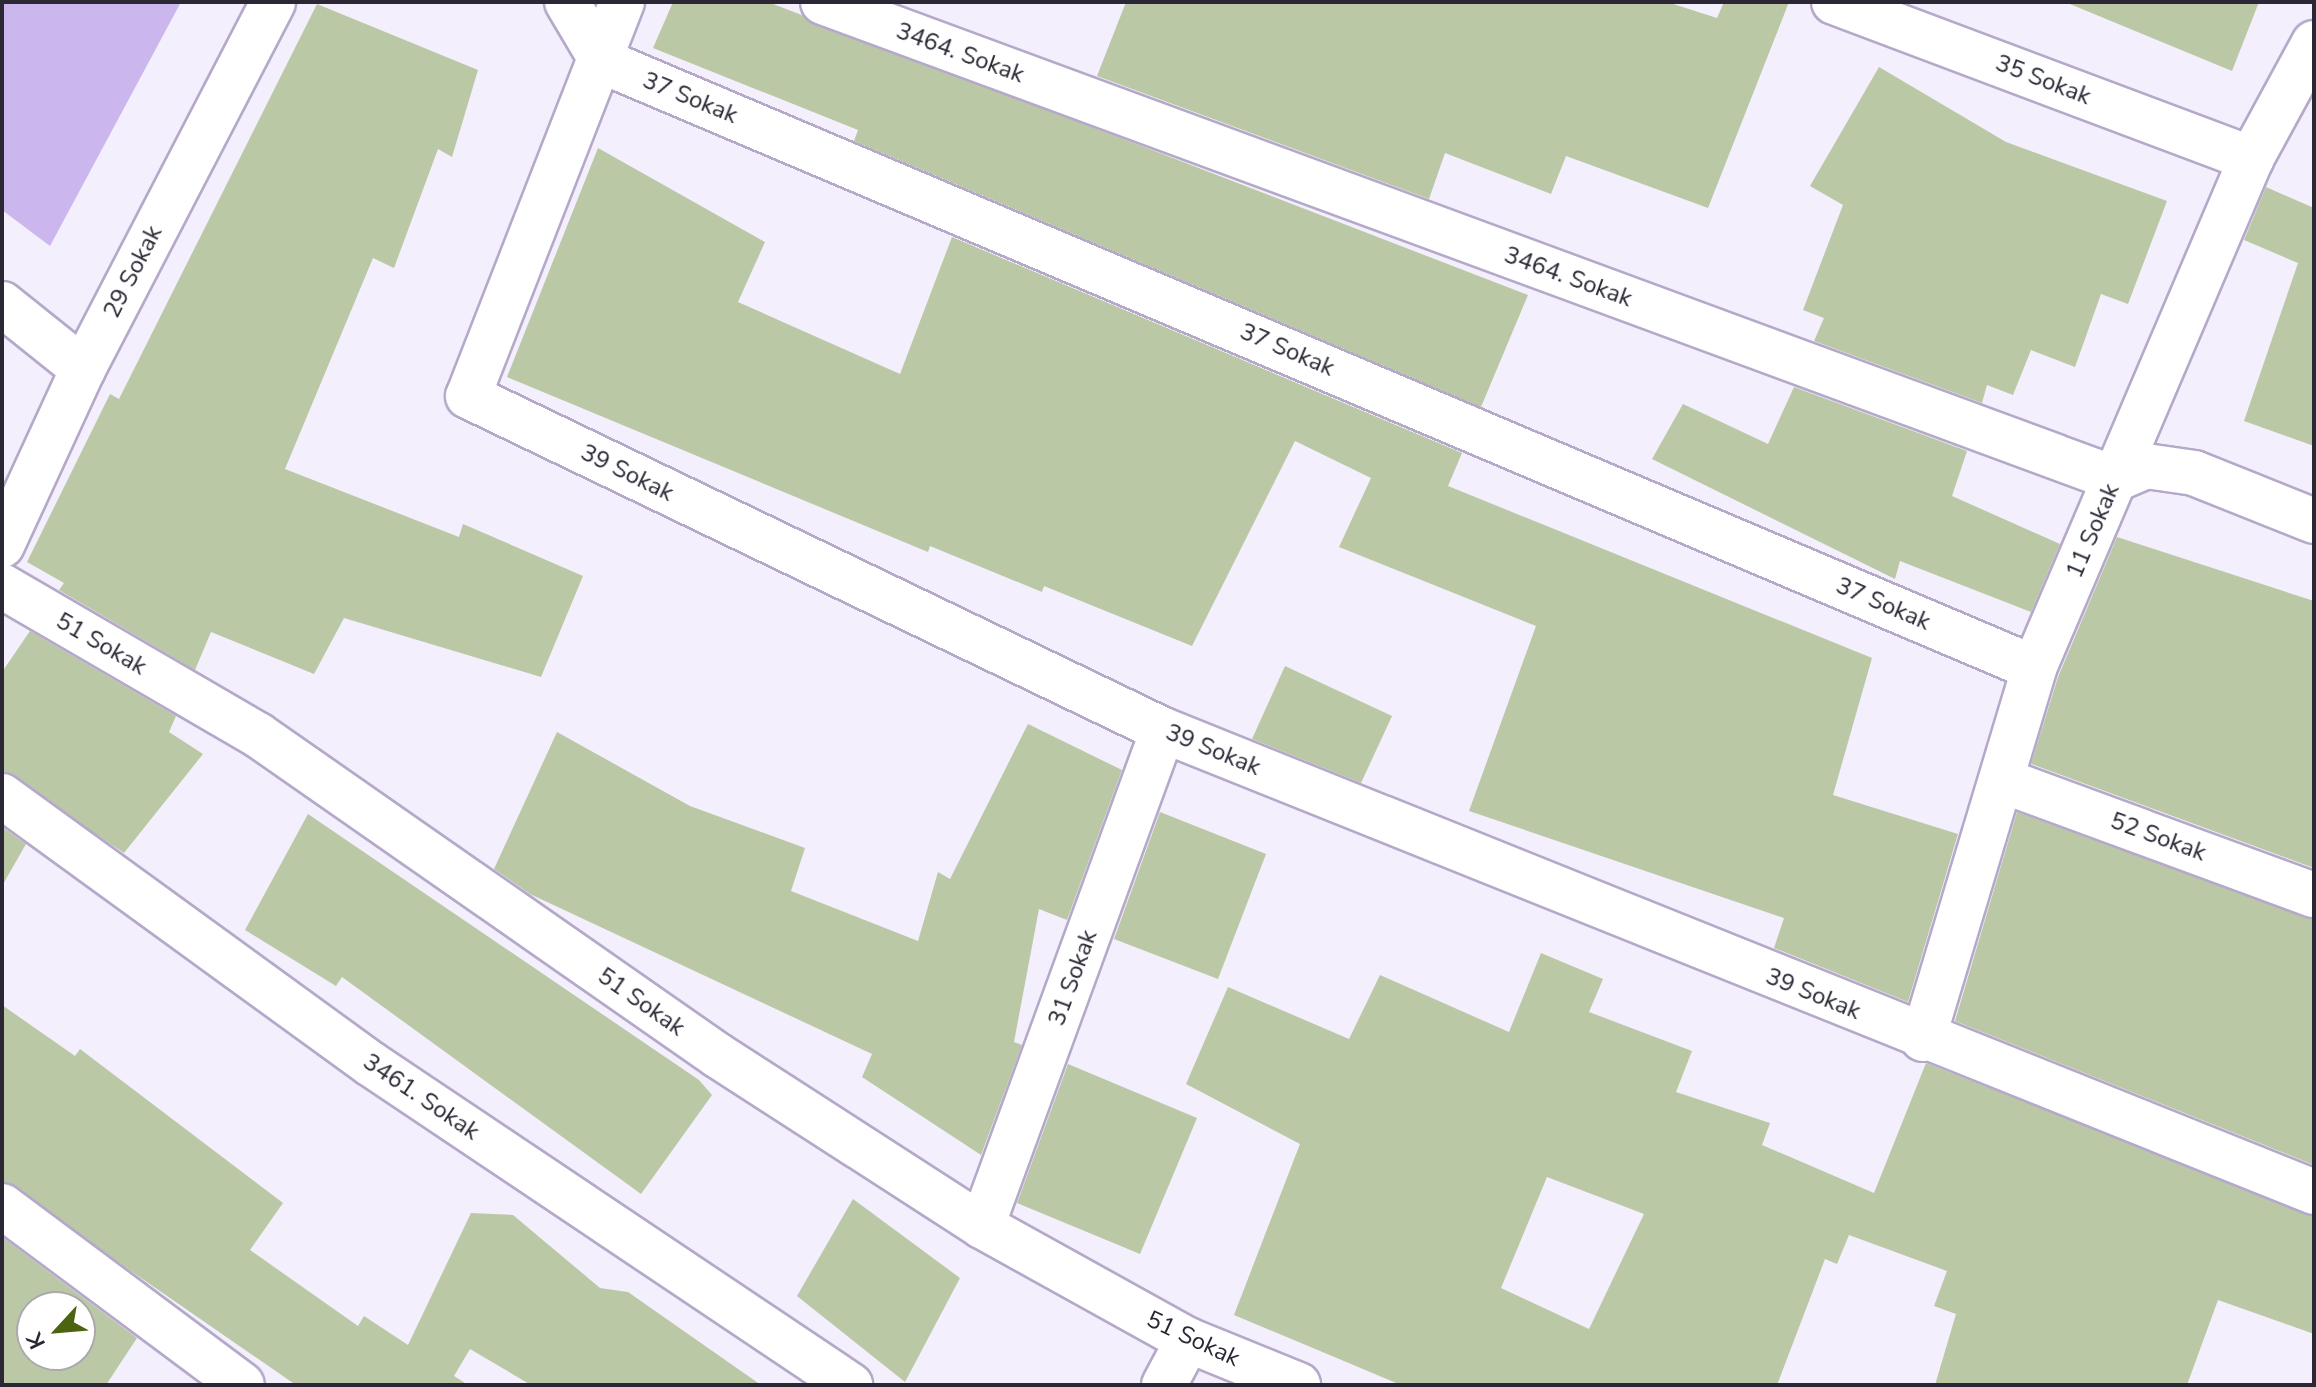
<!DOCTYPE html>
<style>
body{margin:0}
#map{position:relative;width:2316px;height:1387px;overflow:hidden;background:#f3effd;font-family:"Nunito Sans",sans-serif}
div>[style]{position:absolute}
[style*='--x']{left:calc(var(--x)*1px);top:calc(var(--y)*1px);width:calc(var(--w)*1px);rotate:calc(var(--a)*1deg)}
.green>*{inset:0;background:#cbb7ed}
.building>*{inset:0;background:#bbc8a6}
.roads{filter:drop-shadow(2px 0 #b5a9ca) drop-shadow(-2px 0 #b5a9ca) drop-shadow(0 2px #b5a9ca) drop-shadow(0 -2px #b5a9ca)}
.street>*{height:44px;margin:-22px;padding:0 22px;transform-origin:22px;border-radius:22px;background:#fff}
span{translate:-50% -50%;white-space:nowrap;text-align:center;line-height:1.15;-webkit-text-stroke:6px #fff;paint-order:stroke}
.street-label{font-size:24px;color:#2c2735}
.frame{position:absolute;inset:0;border:4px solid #2c2735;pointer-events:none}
.north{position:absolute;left:16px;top:1291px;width:80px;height:80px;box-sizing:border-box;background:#fff;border:2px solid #aba9ae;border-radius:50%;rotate:244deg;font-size:22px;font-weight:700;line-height:32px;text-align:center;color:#2c2735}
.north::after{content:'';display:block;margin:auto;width:28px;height:36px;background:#4c6310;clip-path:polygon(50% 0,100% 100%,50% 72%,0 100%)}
</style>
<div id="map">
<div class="green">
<div style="clip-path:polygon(2px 2px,181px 2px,50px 246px,2px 210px)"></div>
</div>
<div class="building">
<div style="clip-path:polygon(673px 2px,768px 2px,1528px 295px,1481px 407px,854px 141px,858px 130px,653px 48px)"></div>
<div style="clip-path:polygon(1126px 2px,1667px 2px,1717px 18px,1724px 2px,1789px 2px,1708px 208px,1566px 156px,1551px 194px,1445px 153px,1429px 199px,1097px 76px)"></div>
<div style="clip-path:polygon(2065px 2px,2259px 2px,2232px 71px)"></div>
<div style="clip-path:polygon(317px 4px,478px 70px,452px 157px,438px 149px,394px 268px,373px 258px,285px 469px,459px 537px,463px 524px,583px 576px,541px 677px,344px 618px,314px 674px,211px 632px,195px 670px,59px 590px,64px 583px,27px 562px,110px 394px,119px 399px)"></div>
<div style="clip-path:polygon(1879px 67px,2006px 142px,2167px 201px,2128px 304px,2101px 294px,2075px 367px,2031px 350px,2013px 395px,1987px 385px,1982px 403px,1814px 341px,1824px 318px,1803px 310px,1843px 205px,1810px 186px)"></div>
<div style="clip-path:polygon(598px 148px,765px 242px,738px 302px,900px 374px,952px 237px,1462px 453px,1448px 486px,1872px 658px,1833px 795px,1958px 834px,1908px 1002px,1774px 948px,1784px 918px,1469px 811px,1536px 626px,1339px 547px,1371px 478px,1295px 441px,1192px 646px,1044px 586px,1042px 592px,930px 546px,928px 552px,507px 377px)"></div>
<div style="clip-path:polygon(2266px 187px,2314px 208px,2314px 446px,2244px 421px,2298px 263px,2244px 240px)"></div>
<div style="clip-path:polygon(1794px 387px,1967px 451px,1952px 496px,2060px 544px,2031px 612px,1900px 561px,1895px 579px,1652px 459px,1683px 404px,1768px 444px)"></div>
<div style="clip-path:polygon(2117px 537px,2314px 601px,2314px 868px,2031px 764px,2058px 677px)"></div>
<div style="clip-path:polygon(30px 631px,176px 716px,169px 732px,203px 754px,124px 853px,2px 771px,2px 672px)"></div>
<div style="clip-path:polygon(1285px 666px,1392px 716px,1361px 783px,1252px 739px)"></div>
<div style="clip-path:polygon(1028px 724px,1122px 770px,1067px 920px,1039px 909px,1014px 1042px,1022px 1045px,981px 1155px,862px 1077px,872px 1054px,530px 894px,494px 869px,557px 732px,690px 806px,805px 848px,791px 891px,918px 941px,938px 872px,950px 879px)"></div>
<div style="clip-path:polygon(1160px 812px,1266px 854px,1218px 979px,1114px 939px)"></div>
<div style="clip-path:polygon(2017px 812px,2314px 919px,2314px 1165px,1955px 1021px)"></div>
<div style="clip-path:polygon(308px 814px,699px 1080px,712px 1095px,641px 1194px,342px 977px,336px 986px,245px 930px)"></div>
<div style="clip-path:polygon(2px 827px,26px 844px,2px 886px)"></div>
<div style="clip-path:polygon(evenodd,1541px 953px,1603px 979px,1589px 1012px,1692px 1051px,1676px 1092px,1770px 1123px,1762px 1145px,1874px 1193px,1926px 1063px,2314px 1216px,2314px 1334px,2218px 1300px,2187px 1385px,1935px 1385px,1956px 1314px,1934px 1306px,1947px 1271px,1849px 1235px,1837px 1264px,1825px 1259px,1777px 1385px,1401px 1385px,1234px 1315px,1300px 1144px,1186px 1084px,1228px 987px,1349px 1039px,1380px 975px,1509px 1032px,1541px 953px,1547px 1177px,1644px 1214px,1589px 1329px,1501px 1288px,1547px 1177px)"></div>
<div style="clip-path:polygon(2px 1005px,75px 1056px,80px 1049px,283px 1203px,250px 1250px,358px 1326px,364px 1316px,408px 1345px,471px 1213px,513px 1215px,600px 1288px,628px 1292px,761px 1385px,531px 1385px,470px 1349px,454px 1376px,468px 1385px,296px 1385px,2px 1182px)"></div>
<div style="clip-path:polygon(1068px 1064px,1197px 1118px,1140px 1254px,1017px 1203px)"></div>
<div style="clip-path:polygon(853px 1199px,960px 1278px,905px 1382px,797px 1296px)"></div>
<div style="clip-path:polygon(evenodd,2px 1237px,137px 1338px,106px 1385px,2px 1385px,2px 1237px,32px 1307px,80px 1307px,80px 1355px,32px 1355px,32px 1307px)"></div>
</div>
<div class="roads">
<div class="street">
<div style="--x:567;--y:2;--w:69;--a:59.3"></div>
<div style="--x:602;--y:61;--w:1555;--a:22.97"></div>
<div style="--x:622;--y:2;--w:423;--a:111.3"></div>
<div style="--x:468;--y:396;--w:771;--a:25.67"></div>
<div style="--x:1163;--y:730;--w:1240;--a:21.87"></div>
<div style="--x:823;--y:2;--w:1378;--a:20.25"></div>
<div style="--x:2116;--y:479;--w:33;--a:-23"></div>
<div style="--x:2146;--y:466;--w:49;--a:8.3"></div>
<div style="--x:2194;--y:473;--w:129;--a:21.8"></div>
<div style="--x:1834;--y:2;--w:446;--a:20.6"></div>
<div style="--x:2;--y:304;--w:104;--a:38.7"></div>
<div style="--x:2;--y:545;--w:194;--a:-65.3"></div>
<div style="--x:83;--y:369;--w:413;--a:-62.6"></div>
<div style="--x:2;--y:586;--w:296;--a:30.2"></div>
<div style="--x:258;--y:735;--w:560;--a:34.88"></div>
<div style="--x:717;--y:1055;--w:315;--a:32.8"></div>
<div style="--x:982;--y:1226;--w:235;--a:29"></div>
<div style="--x:1188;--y:1340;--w:119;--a:22.2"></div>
<div style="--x:2001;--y:780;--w:333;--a:20.2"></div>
<div style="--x:2;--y:796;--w:456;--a:36"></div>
<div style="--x:371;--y:1064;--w:577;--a:33.83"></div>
<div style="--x:1923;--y:1039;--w:387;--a:-73.3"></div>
<div style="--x:2034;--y:668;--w:553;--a:-66.91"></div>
<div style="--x:2251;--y:159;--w:132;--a:-61.5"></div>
<div style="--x:2;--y:1206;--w:299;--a:36.7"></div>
<div style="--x:982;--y:1226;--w:528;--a:-69.95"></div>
<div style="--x:1164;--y:1385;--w:51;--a:-61.9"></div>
</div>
</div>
<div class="street-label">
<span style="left:960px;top:53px;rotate:20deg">3464. Sokak</span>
<span style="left:2043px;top:80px;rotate:21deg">35 Sokak</span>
<span style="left:690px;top:98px;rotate:22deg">37 Sokak</span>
<span style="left:133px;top:272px;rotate:-63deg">29 Sokak</span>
<span style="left:1568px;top:277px;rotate:20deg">3464. Sokak</span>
<span style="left:1287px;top:350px;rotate:23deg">37 Sokak</span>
<span style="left:627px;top:473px;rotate:26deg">39 Sokak</span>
<span style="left:2093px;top:531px;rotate:-67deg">11 Sokak</span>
<span style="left:1883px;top:604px;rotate:23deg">37 Sokak</span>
<span style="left:101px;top:644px;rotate:30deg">51 Sokak</span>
<span style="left:1213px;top:750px;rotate:22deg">39 Sokak</span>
<span style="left:2158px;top:837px;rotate:20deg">52 Sokak</span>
<span style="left:1073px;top:978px;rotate:-70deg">31 Sokak</span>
<span style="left:1813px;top:994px;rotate:22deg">39 Sokak</span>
<span style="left:641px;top:1002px;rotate:35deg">51 Sokak</span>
<span style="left:421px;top:1097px;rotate:34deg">3461. Sokak</span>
<span style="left:1193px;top:1339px;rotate:25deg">51 Sokak</span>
</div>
<div class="frame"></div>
<div class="north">K</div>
</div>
